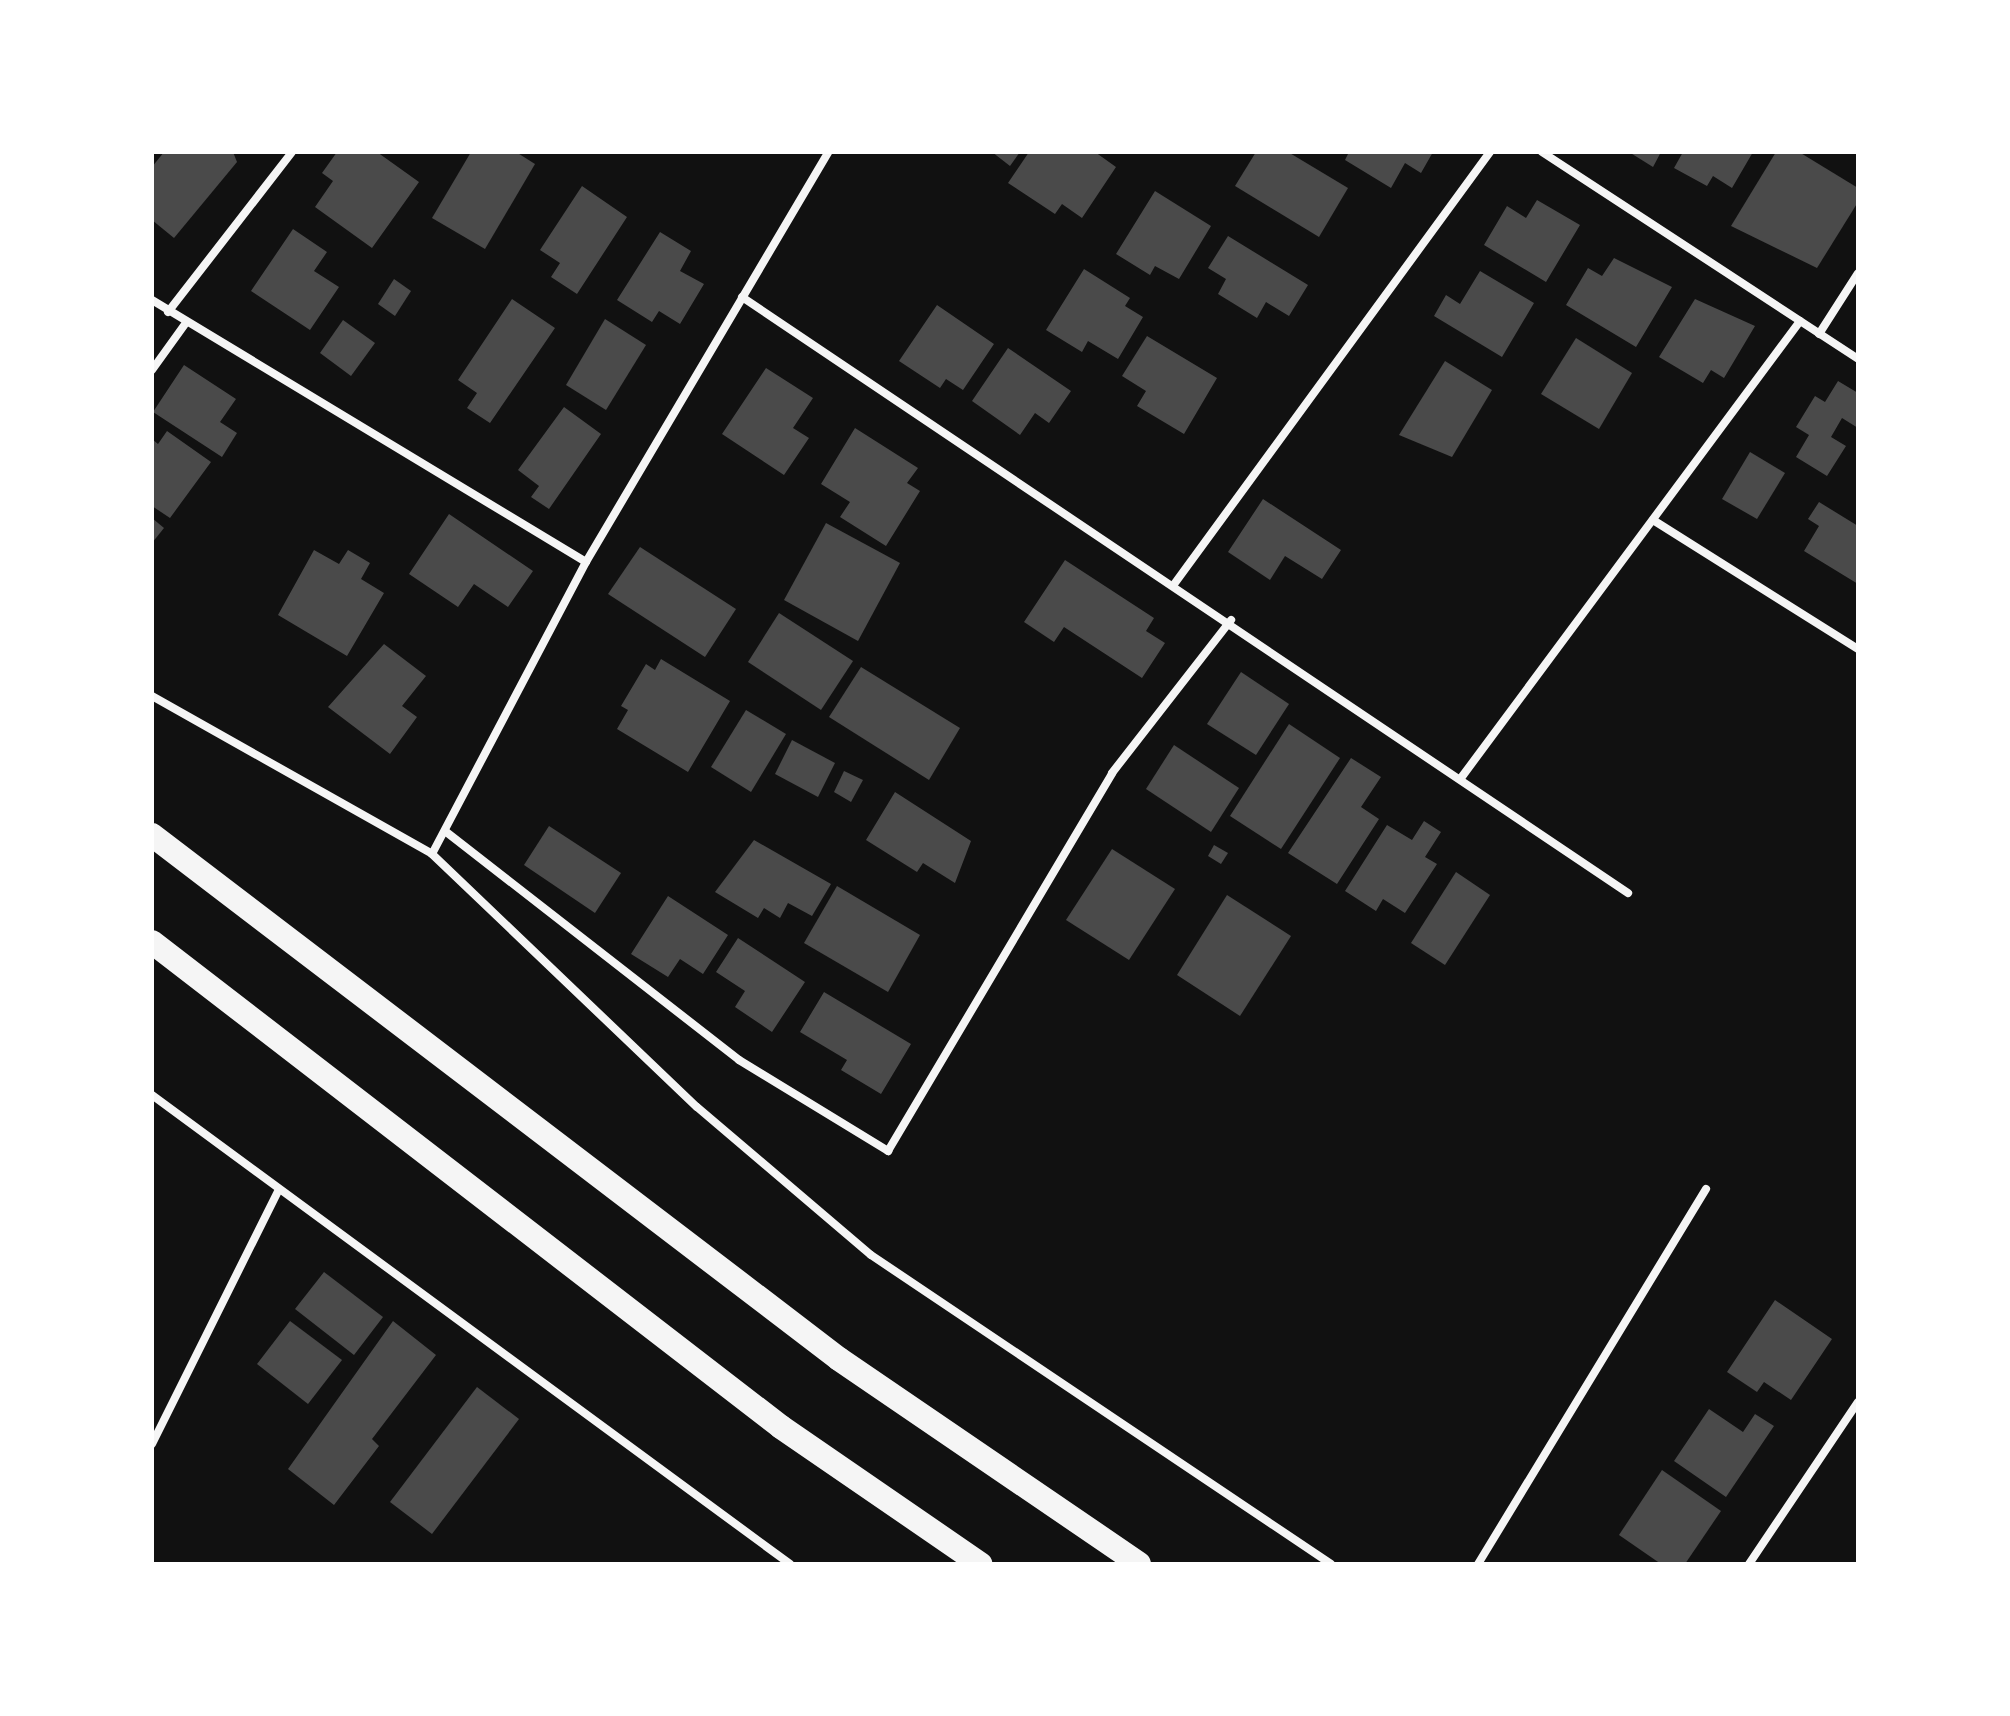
<!DOCTYPE html>
<style>
body{margin:0}
#map{position:relative;width:2010px;height:1716px;overflow:hidden;background:#111;font-family:Raleway,sans-serif}
div>[style]{position:absolute}
[style*='--x']{left:calc(var(--x)*1px);top:calc(var(--y)*1px);width:calc(var(--w)*1px);rotate:calc(var(--a)*1deg)}
.building>*{inset:0;background:#4a4a4a}
.minor>*{height:8px;margin:-4px;padding:0 4px;transform-origin:4px;border-radius:4px;background:#f5f5f5}
.motorway>*{height:24px;margin:-12px;padding:0 12px;transform-origin:12px;border-radius:12px;background:#f5f5f5}
span{translate:-50% -50%;white-space:nowrap;text-align:center;line-height:1.15;-webkit-text-stroke:7px #fff;paint-order:stroke}
.frame{position:absolute;inset:0;border:154px solid #fff;pointer-events:none}
</style>
<div id="map">
<div class="building">
<div style="clip-path:polygon(164px 152px,233px 152px,237px 162px,174px 238px,152px 220px,152px 167px)"></div>
<div style="clip-path:polygon(337px 152px,377px 152px,419px 182px,372px 248px,315px 207px,333px 181px,322px 173px)"></div>
<div style="clip-path:polygon(471px 152px,516px 152px,535px 164px,485px 249px,432px 218px)"></div>
<div style="clip-path:polygon(992px 152px,1020px 152px,1010px 166px)"></div>
<div style="clip-path:polygon(1029px 152px,1095px 152px,1116px 167px,1082px 218px,1062px 204px,1055px 214px,1008px 183px)"></div>
<div style="clip-path:polygon(1256px 152px,1288px 152px,1348px 188px,1319px 237px,1235px 186px)"></div>
<div style="clip-path:polygon(1349px 152px,1433px 152px,1421px 173px,1405px 163px,1391px 188px,1345px 160px)"></div>
<div style="clip-path:polygon(1629px 152px,1661px 152px,1653px 167px)"></div>
<div style="clip-path:polygon(1683px 152px,1753px 152px,1732px 188px,1713px 176px,1707px 186px,1674px 168px)"></div>
<div style="clip-path:polygon(1776px 152px,1799px 152px,1858px 188px,1858px 202px,1817px 268px,1731px 226px)"></div>
<div style="clip-path:polygon(582px 186px,627px 217px,577px 294px,551px 277px,560px 263px,540px 250px)"></div>
<div style="clip-path:polygon(1155px 191px,1211px 226px,1179px 279px,1155px 266px,1150px 275px,1116px 254px)"></div>
<div style="clip-path:polygon(1537px 200px,1580px 225px,1546px 282px,1484px 245px,1507px 206px,1526px 218px)"></div>
<div style="clip-path:polygon(293px 229px,327px 252px,314px 271px,339px 287px,310px 330px,251px 291px)"></div>
<div style="clip-path:polygon(660px 232px,691px 251px,680px 271px,704px 284px,680px 324px,659px 311px,652px 322px,617px 300px)"></div>
<div style="clip-path:polygon(1228px 236px,1308px 285px,1289px 316px,1266px 302px,1257px 318px,1218px 294px,1226px 279px,1208px 268px)"></div>
<div style="clip-path:polygon(1614px 258px,1672px 287px,1636px 347px,1566px 305px,1588px 268px,1602px 276px)"></div>
<div style="clip-path:polygon(1084px 269px,1130px 298px,1125px 306px,1143px 317px,1118px 359px,1088px 341px,1082px 352px,1046px 330px)"></div>
<div style="clip-path:polygon(1480px 271px,1534px 303px,1502px 357px,1434px 316px,1446px 295px,1460px 304px)"></div>
<div style="clip-path:polygon(394px 279px,411px 291px,395px 316px,378px 304px)"></div>
<div style="clip-path:polygon(512px 299px,555px 328px,490px 423px,467px 408px,477px 393px,458px 380px)"></div>
<div style="clip-path:polygon(1695px 299px,1755px 326px,1724px 378px,1711px 370px,1703px 383px,1659px 357px)"></div>
<div style="clip-path:polygon(937px 305px,994px 344px,963px 390px,946px 379px,940px 388px,899px 361px)"></div>
<div style="clip-path:polygon(605px 319px,646px 345px,606px 410px,566px 385px)"></div>
<div style="clip-path:polygon(343px 320px,375px 343px,351px 376px,320px 353px)"></div>
<div style="clip-path:polygon(1147px 336px,1217px 378px,1184px 434px,1137px 406px,1146px 391px,1122px 376px)"></div>
<div style="clip-path:polygon(1576px 338px,1632px 373px,1599px 429px,1541px 394px)"></div>
<div style="clip-path:polygon(1008px 348px,1071px 391px,1049px 423px,1035px 413px,1020px 435px,972px 401px)"></div>
<div style="clip-path:polygon(1445px 361px,1492px 390px,1452px 457px,1399px 435px)"></div>
<div style="clip-path:polygon(184px 365px,236px 399px,220px 422px,237px 433px,222px 457px,153px 412px)"></div>
<div style="clip-path:polygon(766px 368px,813px 398px,793px 428px,809px 438px,784px 475px,722px 434px)"></div>
<div style="clip-path:polygon(1838px 381px,1858px 393px,1858px 428px,1842px 418px,1831px 437px,1846px 446px,1827px 476px,1796px 457px,1809px 435px,1796px 427px,1815px 396px,1825px 402px)"></div>
<div style="clip-path:polygon(564px 407px,601px 434px,549px 509px,531px 497px,539px 486px,518px 470px)"></div>
<div style="clip-path:polygon(855px 428px,918px 468px,907px 483px,920px 491px,886px 546px,840px 517px,850px 502px,821px 484px)"></div>
<div style="clip-path:polygon(167px 431px,211px 462px,170px 518px,152px 506px,152px 439px,158px 444px)"></div>
<div style="clip-path:polygon(1750px 452px,1785px 473px,1757px 519px,1722px 499px)"></div>
<div style="clip-path:polygon(1263px 499px,1341px 550px,1322px 579px,1285px 556px,1270px 580px,1228px 552px)"></div>
<div style="clip-path:polygon(1819px 502px,1858px 526px,1858px 584px,1804px 551px,1819px 526px,1808px 519px)"></div>
<div style="clip-path:polygon(449px 514px,533px 571px,508px 607px,474px 584px,458px 607px,409px 574px)"></div>
<div style="clip-path:polygon(152px 518px,164px 528px,152px 543px)"></div>
<div style="clip-path:polygon(826px 523px,900px 563px,858px 641px,784px 600px)"></div>
<div style="clip-path:polygon(640px 547px,736px 609px,705px 657px,608px 594px)"></div>
<div style="clip-path:polygon(314px 550px,339px 564px,348px 550px,370px 563px,361px 579px,384px 593px,347px 656px,278px 615px)"></div>
<div style="clip-path:polygon(1065px 560px,1154px 618px,1146px 631px,1165px 643px,1142px 678px,1064px 627px,1054px 642px,1024px 622px)"></div>
<div style="clip-path:polygon(779px 613px,853px 661px,821px 710px,748px 662px)"></div>
<div style="clip-path:polygon(384px 644px,426px 676px,402px 706px,417px 717px,390px 754px,328px 707px)"></div>
<div style="clip-path:polygon(661px 659px,730px 701px,688px 772px,617px 729px,628px 710px,621px 706px,646px 664px,655px 670px)"></div>
<div style="clip-path:polygon(861px 667px,960px 728px,929px 780px,829px 717px)"></div>
<div style="clip-path:polygon(1241px 672px,1289px 704px,1256px 755px,1207px 724px)"></div>
<div style="clip-path:polygon(746px 710px,786px 734px,751px 792px,711px 767px)"></div>
<div style="clip-path:polygon(1289px 724px,1340px 758px,1281px 849px,1230px 816px)"></div>
<div style="clip-path:polygon(792px 740px,835px 763px,818px 797px,775px 774px)"></div>
<div style="clip-path:polygon(1174px 745px,1239px 788px,1211px 832px,1146px 789px)"></div>
<div style="clip-path:polygon(1351px 758px,1381px 777px,1361px 807px,1379px 819px,1337px 884px,1288px 853px)"></div>
<div style="clip-path:polygon(844px 771px,863px 780px,851px 802px,834px 792px)"></div>
<div style="clip-path:polygon(895px 792px,971px 841px,955px 883px,923px 863px,917px 872px,866px 840px)"></div>
<div style="clip-path:polygon(1424px 821px,1441px 832px,1425px 857px,1437px 864px,1405px 913px,1383px 899px,1376px 911px,1345px 891px,1387px 825px,1412px 840px)"></div>
<div style="clip-path:polygon(549px 826px,621px 873px,595px 913px,524px 865px)"></div>
<div style="clip-path:polygon(754px 840px,831px 884px,812px 916px,788px 903px,780px 918px,764px 908px,758px 918px,715px 892px)"></div>
<div style="clip-path:polygon(1214px 845px,1228px 853px,1221px 864px,1208px 856px)"></div>
<div style="clip-path:polygon(1112px 849px,1175px 889px,1129px 960px,1066px 920px)"></div>
<div style="clip-path:polygon(1456px 872px,1490px 895px,1445px 965px,1411px 943px)"></div>
<div style="clip-path:polygon(837px 886px,920px 935px,888px 992px,804px 943px)"></div>
<div style="clip-path:polygon(1227px 895px,1291px 936px,1240px 1016px,1177px 975px)"></div>
<div style="clip-path:polygon(668px 896px,728px 935px,703px 974px,680px 959px,668px 977px,631px 954px)"></div>
<div style="clip-path:polygon(738px 938px,805px 982px,772px 1032px,735px 1007px,745px 991px,716px 972px)"></div>
<div style="clip-path:polygon(824px 992px,911px 1044px,881px 1094px,841px 1070px,847px 1060px,800px 1032px)"></div>
<div style="clip-path:polygon(324px 1272px,383px 1317px,354px 1355px,295px 1309px)"></div>
<div style="clip-path:polygon(1775px 1300px,1832px 1339px,1791px 1400px,1764px 1382px,1757px 1392px,1727px 1372px)"></div>
<div style="clip-path:polygon(290px 1321px,342px 1360px,308px 1404px,257px 1364px)"></div>
<div style="clip-path:polygon(393px 1321px,436px 1355px,372px 1439px,379px 1446px,334px 1505px,288px 1469px)"></div>
<div style="clip-path:polygon(477px 1387px,519px 1419px,432px 1534px,390px 1502px)"></div>
<div style="clip-path:polygon(1709px 1409px,1743px 1432px,1755px 1414px,1774px 1426px,1726px 1497px,1674px 1461px)"></div>
<div style="clip-path:polygon(1662px 1470px,1721px 1511px,1685px 1564px,1661px 1564px,1619px 1535px)"></div>
</div>
<div class="minor">
<div style="--x:1542;--y:152;--w:378;--a:33.2"></div>
<div style="--x:742;--y:297;--w:1068;--a:33.93"></div>
<div style="--x:152;--y:300;--w:507;--a:31.12"></div>
<div style="--x:168;--y:312;--w:202;--a:-52.2"></div>
<div style="--x:1819;--y:334;--w:72;--a:-57.4"></div>
<div style="--x:152;--y:370;--w:57;--a:-54.3"></div>
<div style="--x:1653;--y:520;--w:242;--a:32.2"></div>
<div style="--x:1175;--y:583;--w:534;--a:-53.84"></div>
<div style="--x:152;--y:696;--w:322;--a:29.4"></div>
<div style="--x:432;--y:854;--w:366;--a:43.7"></div>
<div style="--x:697;--y:1107;--w:228;--a:40.4"></div>
<div style="--x:871;--y:1255;--w:554;--a:33.89"></div>
<div style="--x:1461;--y:778;--w:569;--a:-53.43"></div>
<div style="--x:445;--y:831;--w:373;--a:37.9"></div>
<div style="--x:739;--y:1060;--w:175;--a:31.4"></div>
<div style="--x:888;--y:1151;--w:439;--a:-59.3"></div>
<div style="--x:1112;--y:773;--w:194;--a:-52.1"></div>
<div style="--x:432;--y:854;--w:330;--a:-62.2"></div>
<div style="--x:586;--y:562;--w:476;--a:-59.4"></div>
<div style="--x:152;--y:1095;--w:792;--a:36.32"></div>
<div style="--x:152;--y:1444;--w:283;--a:-63.5"></div>
<div style="--x:1478;--y:1564;--w:439;--a:-58.7"></div>
<div style="--x:1749;--y:1564;--w:195;--a:-56.1"></div>
</div>
<div class="motorway">
<div style="--x:152;--y:835;--w:864;--a:37.33"></div>
<div style="--x:839;--y:1359;--w:363;--a:34.3"></div>
<div style="--x:152;--y:942;--w:794;--a:37.63"></div>
<div style="--x:781;--y:1427;--w:242;--a:34.5"></div>
</div>
<div class="frame"></div>
</div>
